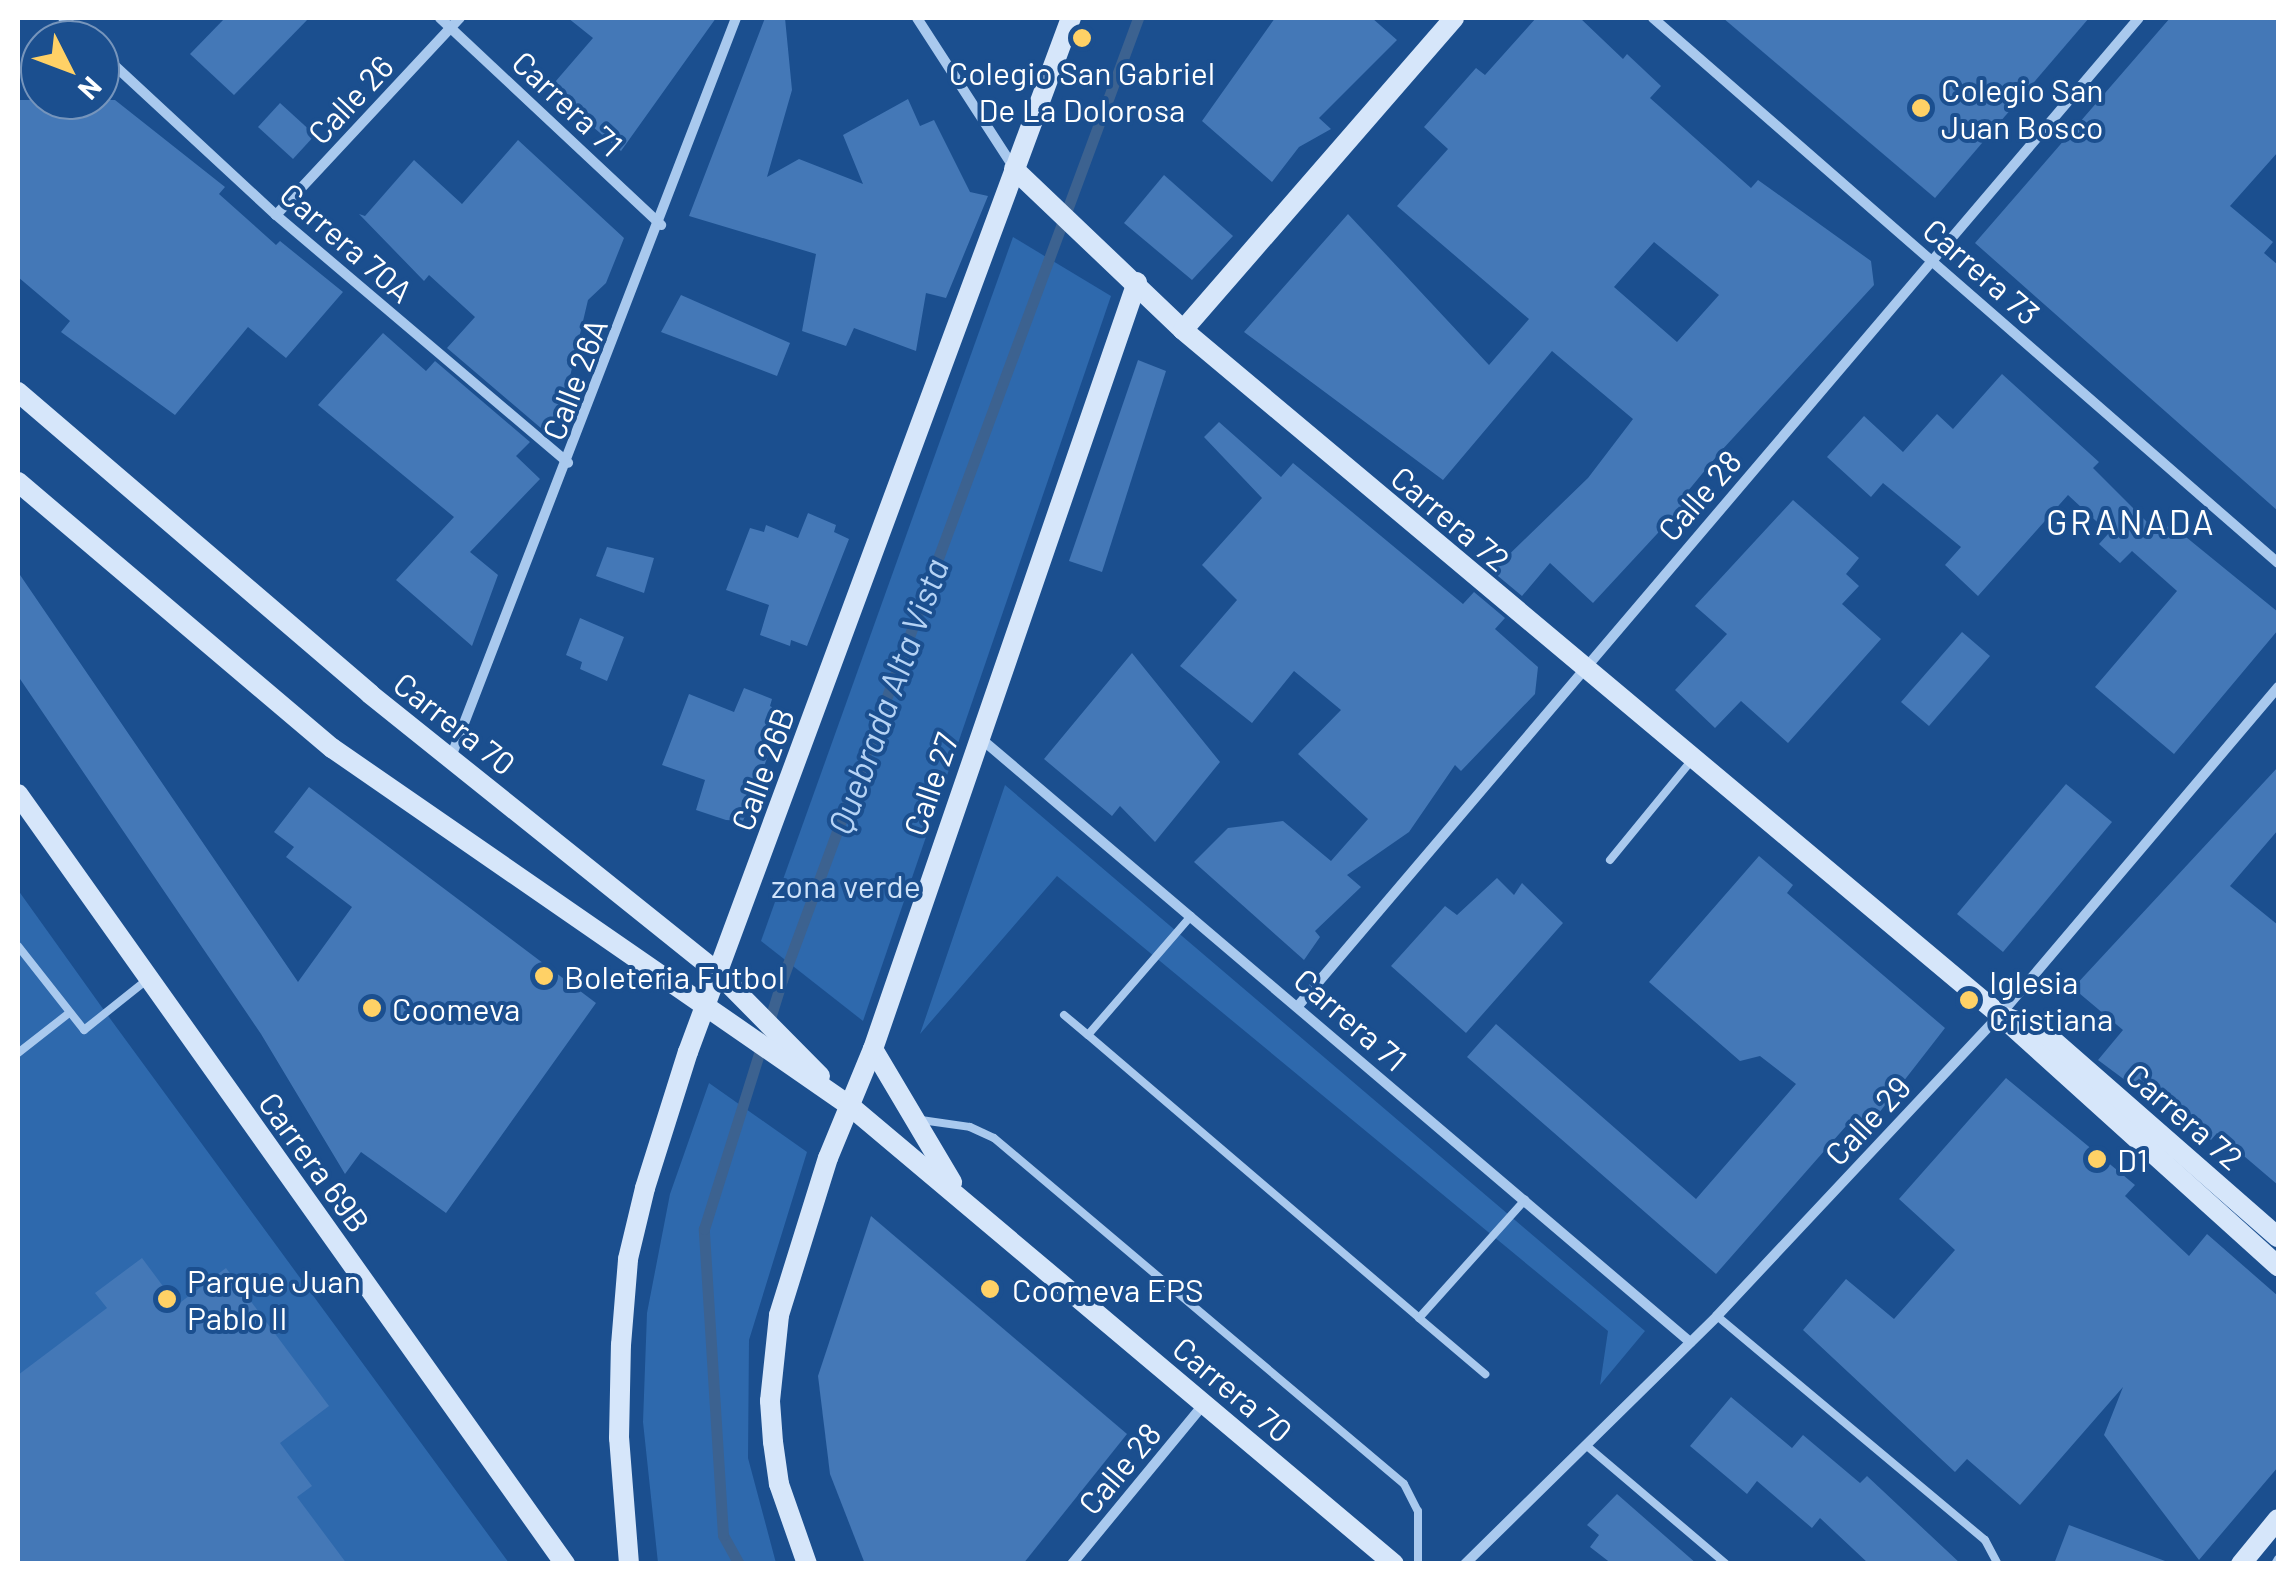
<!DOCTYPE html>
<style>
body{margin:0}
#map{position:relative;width:2296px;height:1581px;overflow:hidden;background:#1b4f8f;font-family:Barlow,sans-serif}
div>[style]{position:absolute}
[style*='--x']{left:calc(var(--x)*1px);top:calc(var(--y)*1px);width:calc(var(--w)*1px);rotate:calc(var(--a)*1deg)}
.green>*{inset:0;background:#2e69ad}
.stream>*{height:11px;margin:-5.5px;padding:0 5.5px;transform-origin:5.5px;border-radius:5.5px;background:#3c6290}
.building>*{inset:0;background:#4478b7}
.lane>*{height:8px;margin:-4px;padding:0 4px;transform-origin:4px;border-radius:4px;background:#a9c9ee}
.street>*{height:10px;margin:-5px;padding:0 5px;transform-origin:5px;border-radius:5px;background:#a9c9ee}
.secondary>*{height:20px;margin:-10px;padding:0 10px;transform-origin:10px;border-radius:10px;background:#d6e6fa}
.dots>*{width:28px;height:28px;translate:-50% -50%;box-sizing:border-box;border:5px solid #1b4f8f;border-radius:50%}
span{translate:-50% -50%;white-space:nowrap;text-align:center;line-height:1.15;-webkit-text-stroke:8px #1b4f8f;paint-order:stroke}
.poi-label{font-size:32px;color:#fff}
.left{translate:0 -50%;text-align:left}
.street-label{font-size:32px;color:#fff}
.park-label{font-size:32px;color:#cfe3fa}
.neighbourhood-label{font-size:35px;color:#fff;letter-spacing:2.5px}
.water-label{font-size:35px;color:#b5d3f5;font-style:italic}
.frame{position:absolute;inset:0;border:20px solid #fff;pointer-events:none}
.north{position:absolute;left:20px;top:20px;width:100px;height:100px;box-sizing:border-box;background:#1b4f8f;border:2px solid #7695bc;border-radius:50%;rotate:132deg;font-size:28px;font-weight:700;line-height:40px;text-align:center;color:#fff}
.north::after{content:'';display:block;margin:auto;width:35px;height:45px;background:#ffd166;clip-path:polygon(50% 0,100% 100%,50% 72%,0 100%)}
</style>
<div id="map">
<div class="green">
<div style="clip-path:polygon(1013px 237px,1111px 296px,863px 1021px,761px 941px)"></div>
<div style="clip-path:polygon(1005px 785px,1645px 1331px,1600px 1385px,1608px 1331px,1057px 876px,920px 1034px)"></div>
<div style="clip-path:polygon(18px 890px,106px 1013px,509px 1563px,18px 1563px)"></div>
<div style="clip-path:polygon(709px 1083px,807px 1152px,749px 1340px,748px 1458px,776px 1563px,658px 1563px,643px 1422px,647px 1313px,670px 1194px)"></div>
</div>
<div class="stream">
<div style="--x:739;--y:1564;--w:33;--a:-119"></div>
<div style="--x:723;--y:1535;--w:307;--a:-93.6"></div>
<div style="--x:704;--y:1229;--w:261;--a:-72.6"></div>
<div style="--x:782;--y:980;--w:1026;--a:-69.69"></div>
</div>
<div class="building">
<div style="clip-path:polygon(225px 18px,309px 18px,234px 95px,190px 54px)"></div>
<div style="clip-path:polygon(568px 18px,716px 18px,621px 151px,549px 89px,593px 38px)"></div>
<div style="clip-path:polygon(765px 18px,785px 18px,792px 90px,767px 177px,799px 159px,863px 184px,843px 135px,908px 99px,920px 126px,934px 120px,970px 192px,988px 196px,946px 298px,926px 293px,916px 351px,854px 328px,846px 346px,802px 331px,816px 254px,689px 216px)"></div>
<div style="clip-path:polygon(1275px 18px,1372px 18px,1397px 40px,1319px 118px,1331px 129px,1299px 147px,1272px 182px,1202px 121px)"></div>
<div style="clip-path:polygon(evenodd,1536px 18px,1580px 18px,1623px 59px,1627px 54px,1661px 86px,1650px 98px,1751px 188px,1758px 180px,1871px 261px,1874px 285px,1721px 451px,1678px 503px,1682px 507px,1593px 603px,1550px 563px,1522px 596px,1492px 571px,1588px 478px,1633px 419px,1552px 351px,1443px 480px,1244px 332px,1348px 214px,1489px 365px,1529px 319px,1397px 206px,1448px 149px,1424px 127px,1476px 68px,1485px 75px,1536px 18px,1654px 242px,1719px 295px,1677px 342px,1614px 287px,1654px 242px)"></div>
<div style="clip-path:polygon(1723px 18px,2089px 18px,1935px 198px)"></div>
<div style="clip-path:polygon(2170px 18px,2278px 18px,2278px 152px,2230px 206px,2273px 242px,2264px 253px,2278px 265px,2278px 511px,1975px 243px)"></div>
<div style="clip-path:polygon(18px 100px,115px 100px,225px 187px,219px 194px,276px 245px,280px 241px,343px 292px,286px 358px,248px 327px,175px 415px,61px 332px,70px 321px,18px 277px)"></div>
<div style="clip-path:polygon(280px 103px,315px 135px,293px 159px,258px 127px)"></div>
<div style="clip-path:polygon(518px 140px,624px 238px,606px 283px,588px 300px,563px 406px,542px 429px,447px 348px,475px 317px,429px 275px,424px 281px,359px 214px,365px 216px,414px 160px,462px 204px)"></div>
<div style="clip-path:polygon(1164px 175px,1233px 236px,1192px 280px,1124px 223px)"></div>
<div style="clip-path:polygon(681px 295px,790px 343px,777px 376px,661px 332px)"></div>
<div style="clip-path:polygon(383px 333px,426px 371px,435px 361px,530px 442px,516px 456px,540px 479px,470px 552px,498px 575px,472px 646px,396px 580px,454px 517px,318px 405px)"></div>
<div style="clip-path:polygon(1138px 360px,1166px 371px,1102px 572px,1069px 561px)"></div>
<div style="clip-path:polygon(2002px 374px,2099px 462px,2093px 468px,2160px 535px,2170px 524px,2278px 612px,2278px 630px,2174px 754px,2095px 687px,2177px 591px,2132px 551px,2120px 563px,2099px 544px,2109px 533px,2068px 495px,1978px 596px,1945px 565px,1961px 547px,1883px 483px,1871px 497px,1827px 457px,1864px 416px,1903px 452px,1937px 414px,1953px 429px)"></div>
<div style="clip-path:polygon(1219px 422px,1281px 477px,1293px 463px,1463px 604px,1474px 592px,1505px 618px,1495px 629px,1538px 667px,1535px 694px,1461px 771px,1455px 765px,1409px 832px,1347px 875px,1361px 887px,1315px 931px,1320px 937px,1304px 960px,1194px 862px,1228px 828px,1283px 821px,1331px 861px,1368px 819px,1298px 754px,1341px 710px,1294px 671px,1252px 723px,1180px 666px,1237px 600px,1202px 565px,1262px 498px,1204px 437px)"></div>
<div style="clip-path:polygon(1793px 500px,1859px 558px,1846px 574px,1859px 586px,1842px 604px,1881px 639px,1788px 743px,1741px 701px,1715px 728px,1675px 690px,1727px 634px,1695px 606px)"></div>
<div style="clip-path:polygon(808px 513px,836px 525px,834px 532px,849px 539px,807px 646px,791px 640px,790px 646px,760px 635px,769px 605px,726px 590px,750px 528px,764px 532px,766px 525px,798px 538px)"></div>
<div style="clip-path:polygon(607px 547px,654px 558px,644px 593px,596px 576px)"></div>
<div style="clip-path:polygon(18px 572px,298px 982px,352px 907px,286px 857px,294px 847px,274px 832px,309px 787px,596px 1003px,446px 1213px,361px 1152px,345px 1174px,261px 1034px,18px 676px)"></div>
<div style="clip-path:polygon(580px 618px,624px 637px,607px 681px,580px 669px,582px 662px,566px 655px)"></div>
<div style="clip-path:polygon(1962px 632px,1990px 656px,1929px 726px,1901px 702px)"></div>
<div style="clip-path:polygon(1132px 653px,1220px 762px,1155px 842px,1120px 806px,1112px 816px,1044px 759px)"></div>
<div style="clip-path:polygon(744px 688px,772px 699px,770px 706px,784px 714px,743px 821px,726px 820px,696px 810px,705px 780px,662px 765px,689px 694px,734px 712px)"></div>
<div style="clip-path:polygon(2278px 767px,2278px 830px,2230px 886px,2278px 925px,2278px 1185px,2217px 1133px,2211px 1140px,2139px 1079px,2133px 1086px,2098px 1060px,2123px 1030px,2073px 988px)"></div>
<div style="clip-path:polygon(2066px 784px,2112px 822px,2003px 952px,1957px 914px)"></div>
<div style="clip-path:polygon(1759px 856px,1793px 885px,1787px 893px,1945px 1028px,1861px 1136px,1847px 1125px,1716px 1274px,1467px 1057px,1496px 1024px,1696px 1199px,1796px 1084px,1760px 1056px,1740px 1061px,1649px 982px)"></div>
<div style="clip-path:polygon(1497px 878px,1514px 895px,1522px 883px,1563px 923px,1466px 1033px,1391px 966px,1445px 906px,1457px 915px)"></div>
<div style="clip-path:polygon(2006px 1078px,2135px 1185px,2125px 1196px,2189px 1256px,2207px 1234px,2278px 1296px,2278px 1467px,2199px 1560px,2104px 1435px,2123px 1387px,2020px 1505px,1967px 1459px,1955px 1472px,1803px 1330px,1846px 1279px,1894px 1319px,1955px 1250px,1899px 1199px)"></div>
<div style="clip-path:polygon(871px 1216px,1127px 1434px,1023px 1564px,865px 1564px,830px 1474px,818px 1376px)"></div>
<div style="clip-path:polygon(142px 1258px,177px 1305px,226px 1268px,329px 1406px,280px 1443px,312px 1486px,297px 1497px,347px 1564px,18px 1564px,18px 1375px,107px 1308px,95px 1293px)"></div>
<div style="clip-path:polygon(1731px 1397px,1792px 1448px,1803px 1435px,1860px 1483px,1867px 1476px,1961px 1564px,1869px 1564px,1820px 1518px,1812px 1528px,1757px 1481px,1747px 1494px,1690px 1446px)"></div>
<div style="clip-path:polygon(1617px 1494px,1697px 1564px,1612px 1564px,1590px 1547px,1599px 1535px,1587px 1525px)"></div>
<div style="clip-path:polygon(2069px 1525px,2165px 1561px,2164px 1564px,2054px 1564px)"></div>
</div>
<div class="lane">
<div style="--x:1610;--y:860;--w:128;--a:-50.7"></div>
<div style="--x:1191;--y:916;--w:157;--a:130.9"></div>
<div style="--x:1088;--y:1035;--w:435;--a:40.5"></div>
<div style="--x:1419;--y:1318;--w:159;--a:-48.1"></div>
<div style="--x:18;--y:946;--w:107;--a:51.8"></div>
<div style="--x:84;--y:1030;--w:82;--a:-38.6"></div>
<div style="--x:1064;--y:1015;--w:31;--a:40"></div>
<div style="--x:18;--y:1053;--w:63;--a:-38"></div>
<div style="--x:921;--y:1120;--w:49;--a:8.1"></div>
<div style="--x:970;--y:1127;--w:26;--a:25"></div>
<div style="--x:994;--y:1138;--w:536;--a:40.16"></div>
<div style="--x:1404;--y:1484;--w:30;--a:63"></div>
<div style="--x:1418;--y:1511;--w:53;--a:90"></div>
<div style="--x:1717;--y:1316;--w:349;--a:39.9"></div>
<div style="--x:1985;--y:1540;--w:27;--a:62"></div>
<div style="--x:1419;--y:1318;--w:87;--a:40.3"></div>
<div style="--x:1587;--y:1446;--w:182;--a:40.3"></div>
<div style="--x:2275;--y:1564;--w:6;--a:-59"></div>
</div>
<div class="street">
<div style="--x:63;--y:18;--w:33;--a:41"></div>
<div style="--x:440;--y:18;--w:303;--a:43.1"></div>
<div style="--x:917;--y:18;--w:179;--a:57.1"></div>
<div style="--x:1653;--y:18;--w:829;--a:41.09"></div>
<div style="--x:100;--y:52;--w:240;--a:42.8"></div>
<div style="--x:276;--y:215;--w:383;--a:40.3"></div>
<div style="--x:276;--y:215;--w:270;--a:-47"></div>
<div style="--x:979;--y:737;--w:934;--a:40.39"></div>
<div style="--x:451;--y:757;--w:792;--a:-68.91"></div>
<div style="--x:1298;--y:1006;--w:1297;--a:-49.6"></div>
<div style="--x:1072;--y:1564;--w:207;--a:-50.5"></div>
<div style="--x:1465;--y:1564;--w:354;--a:-44.5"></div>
<div style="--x:1717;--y:1316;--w:413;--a:-46.8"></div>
<div style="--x:2000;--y:1015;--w:430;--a:-49.7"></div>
</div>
<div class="secondary">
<div style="--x:1014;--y:169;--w:233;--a:43.6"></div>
<div style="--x:1183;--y:330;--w:1066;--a:39.98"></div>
<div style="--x:2000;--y:1015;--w:375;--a:42.1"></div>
<div style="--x:1183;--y:330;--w:413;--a:-49"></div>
<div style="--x:18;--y:392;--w:464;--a:40.6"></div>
<div style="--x:370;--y:694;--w:446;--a:38.7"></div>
<div style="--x:718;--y:973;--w:145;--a:45.3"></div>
<div style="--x:18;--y:482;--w:412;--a:40.3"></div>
<div style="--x:332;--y:748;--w:630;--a:34.65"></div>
<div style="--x:850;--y:1106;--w:711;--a:40.09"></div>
<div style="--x:18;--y:794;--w:945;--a:54.61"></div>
<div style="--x:2005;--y:1017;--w:37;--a:19"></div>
<div style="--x:2040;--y:1029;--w:316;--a:41.2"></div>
<div style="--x:873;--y:1049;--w:155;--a:59.3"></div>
<div style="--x:629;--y:1564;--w:126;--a:-94.5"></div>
<div style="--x:619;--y:1438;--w:93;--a:-88.8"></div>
<div style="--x:621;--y:1345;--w:86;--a:-85.3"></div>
<div style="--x:628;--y:1259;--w:73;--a:-76.5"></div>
<div style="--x:645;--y:1188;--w:143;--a:-72.5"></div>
<div style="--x:688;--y:1052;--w:1103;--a:-69.68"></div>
<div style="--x:807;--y:1564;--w:85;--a:-109.3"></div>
<div style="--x:779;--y:1484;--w:42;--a:-98.1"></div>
<div style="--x:773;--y:1442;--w:41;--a:-94.2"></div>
<div style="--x:770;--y:1401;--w:86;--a:-84"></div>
<div style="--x:779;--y:1315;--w:164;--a:-72.7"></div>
<div style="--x:828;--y:1158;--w:118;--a:-67.6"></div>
<div style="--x:873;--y:1049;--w:811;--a:-71.01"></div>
<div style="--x:2241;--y:1564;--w:58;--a:-50.6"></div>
</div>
<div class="dots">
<div style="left:1082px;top:38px;background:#ffd166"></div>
<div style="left:1921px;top:108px;background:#ffd166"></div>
<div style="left:544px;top:976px;background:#ffd166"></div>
<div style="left:1969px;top:1000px;background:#ffd166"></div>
<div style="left:372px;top:1008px;background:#ffd166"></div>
<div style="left:2097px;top:1159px;background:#ffd166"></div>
<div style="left:990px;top:1289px;background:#ffd166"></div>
<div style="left:167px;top:1299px;background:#ffd166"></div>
</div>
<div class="poi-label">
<span style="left:1082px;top:91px">Colegio San Gabriel<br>De La Dolorosa</span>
<span class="left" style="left:1941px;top:108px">Colegio San<br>Juan Bosco</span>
<span class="left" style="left:564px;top:976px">Boleteria Futbol</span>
<span class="left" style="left:1989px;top:1000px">Iglesia<br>Cristiana</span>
<span class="left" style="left:392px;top:1008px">Coomeva</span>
<span class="left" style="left:2117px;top:1159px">D1</span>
<span class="left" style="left:187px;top:1299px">Parque Juan<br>Pablo II</span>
<span class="left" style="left:1012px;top:1289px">Coomeva EPS</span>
</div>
<div class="street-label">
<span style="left:350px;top:99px;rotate:-47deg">Calle 26</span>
<span style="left:568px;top:103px;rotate:43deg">Carrera 71</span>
<span style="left:347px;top:242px;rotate:41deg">Carrera 70A</span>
<span style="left:1982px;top:271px;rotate:41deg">Carrera 73</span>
<span style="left:574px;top:379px;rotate:-69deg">Calle 26A</span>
<span style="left:1699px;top:495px;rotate:-49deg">Calle 28</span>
<span style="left:1451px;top:518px;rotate:40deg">Carrera 72</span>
<span style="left:455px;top:723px;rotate:38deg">Carrera 70</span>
<span style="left:762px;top:769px;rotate:-70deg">Calle 26B</span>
<span style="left:930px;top:784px;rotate:-71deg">Calle 27</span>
<span style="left:1351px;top:1019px;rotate:41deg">Carrera 71</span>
<span style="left:2185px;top:1116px;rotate:41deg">Carrera 72</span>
<span style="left:1867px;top:1120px;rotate:-47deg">Calle 29</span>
<span style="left:315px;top:1162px;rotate:54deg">Carrera 69B</span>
<span style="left:1233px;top:1389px;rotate:40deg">Carrera 70</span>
<span style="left:1119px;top:1468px;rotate:-50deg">Calle 28</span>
</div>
<div class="park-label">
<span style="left:846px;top:885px">zona verde</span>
</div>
<div class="neighbourhood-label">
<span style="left:2131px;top:521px">GRANADA</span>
</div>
<div class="water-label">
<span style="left:887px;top:696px;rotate:-70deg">Quebrada Alta Vista</span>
</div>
<div class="frame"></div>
<div class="north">N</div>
</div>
